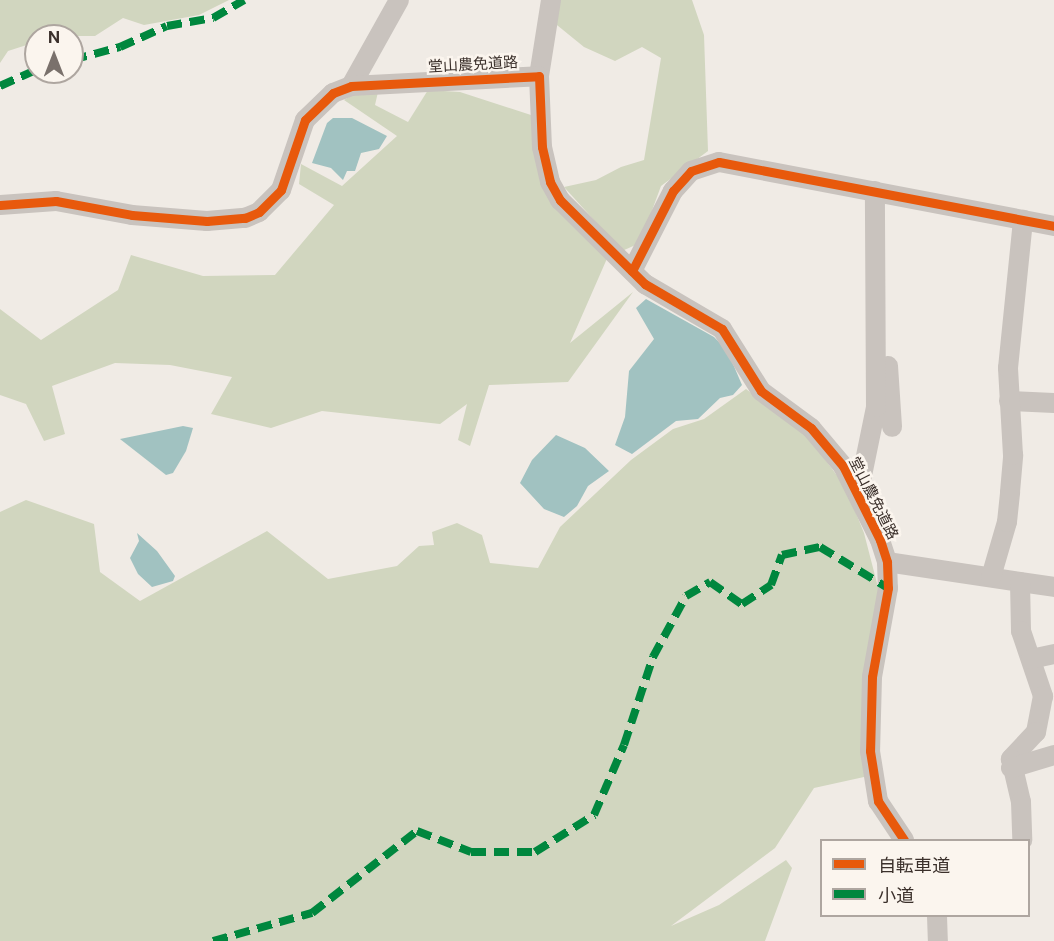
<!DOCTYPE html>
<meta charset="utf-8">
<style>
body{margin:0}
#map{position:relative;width:1054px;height:941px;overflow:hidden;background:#f0ebe5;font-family:"Public Sans","Noto Sans JP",sans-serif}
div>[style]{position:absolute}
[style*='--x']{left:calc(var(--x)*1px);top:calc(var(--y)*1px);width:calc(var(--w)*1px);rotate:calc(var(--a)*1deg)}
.green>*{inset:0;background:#d1d6bf}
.water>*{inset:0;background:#a1c2c1}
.minor>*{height:20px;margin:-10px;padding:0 10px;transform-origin:10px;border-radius:10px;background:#c9c3be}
.quiet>*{height:8px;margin-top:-4px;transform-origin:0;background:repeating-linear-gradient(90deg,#00873e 0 15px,transparent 0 23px)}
.cycleway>*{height:9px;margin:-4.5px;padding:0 4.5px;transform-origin:4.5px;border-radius:4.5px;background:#e8590c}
span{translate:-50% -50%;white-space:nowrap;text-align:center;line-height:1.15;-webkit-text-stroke:5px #fbf5ee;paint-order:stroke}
.street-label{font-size:15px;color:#3b302b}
.legend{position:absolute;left:820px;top:839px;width:210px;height:78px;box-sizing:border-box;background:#fbf5ee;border:2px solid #aea6a0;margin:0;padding:8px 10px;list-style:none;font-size:18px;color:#3b302b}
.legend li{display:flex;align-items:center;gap:12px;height:30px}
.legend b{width:30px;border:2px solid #aea6a0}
.north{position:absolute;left:24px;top:24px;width:60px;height:60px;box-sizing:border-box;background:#fbf5ee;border:2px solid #aea6a0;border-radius:50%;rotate:0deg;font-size:16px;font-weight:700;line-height:24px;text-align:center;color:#3b302b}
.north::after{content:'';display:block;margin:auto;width:21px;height:27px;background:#7a716c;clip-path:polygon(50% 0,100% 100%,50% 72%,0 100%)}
</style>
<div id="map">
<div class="green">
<div style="clip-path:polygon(0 0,229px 0,199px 15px,144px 25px,123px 18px,95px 36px,36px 36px,36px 42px,8px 51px,0 63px)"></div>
<div style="clip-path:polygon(561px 0,692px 0,704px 35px,708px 151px,661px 186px,640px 243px,622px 251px,564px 187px,596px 180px,621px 167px,644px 160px,661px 58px,642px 47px,615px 61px,584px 47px,552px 21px)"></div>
<div style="clip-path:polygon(428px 90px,460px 92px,534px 116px,540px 169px,609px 254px,570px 343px,633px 292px,568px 382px,489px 385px,470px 446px,458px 440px,467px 404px,440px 424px,322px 411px,271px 428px,211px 414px,232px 377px,170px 365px,115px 363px,52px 386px,65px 434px,44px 441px,26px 404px,0 395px,0 309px,41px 340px,118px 290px,131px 255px,203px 276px,275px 275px,334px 205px,299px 184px,301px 164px,342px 186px,397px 136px,344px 100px,357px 92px,378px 92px,375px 105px,408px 122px)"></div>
<div style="clip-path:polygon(746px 389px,805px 433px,845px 486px,864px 533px,880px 595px,864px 777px,814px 788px,775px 848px,671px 926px,719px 905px,786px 860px,792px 868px,765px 941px,0 941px,0 512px,26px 500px,94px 524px,100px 572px,140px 601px,267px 531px,328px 579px,397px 566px,419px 546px,434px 545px,432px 532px,457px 523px,482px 535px,490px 563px,538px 568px,560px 527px,631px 460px,673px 429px,704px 419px)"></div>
</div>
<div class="water">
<div style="clip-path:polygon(333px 118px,352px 118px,387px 136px,379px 149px,361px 153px,355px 171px,347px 171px,343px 180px,331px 168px,312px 163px,327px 123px)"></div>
<div style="clip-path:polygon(646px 299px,714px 337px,727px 350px,742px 385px,733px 395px,720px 398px,698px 419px,676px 421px,632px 454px,615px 445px,625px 417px,629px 371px,654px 339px,636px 308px)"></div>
<div style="clip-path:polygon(183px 426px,193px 428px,186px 451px,173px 473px,166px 475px,120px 439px)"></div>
<div style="clip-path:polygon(556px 435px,585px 448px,609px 471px,588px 486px,577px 506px,564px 517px,544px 509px,520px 483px,532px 460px)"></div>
<div style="clip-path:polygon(137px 533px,157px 551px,175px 576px,173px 581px,152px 587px,138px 574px,130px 558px,139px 541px)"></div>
</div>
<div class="minor">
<div style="--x:539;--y:76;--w:77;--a:-81"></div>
<div style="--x:351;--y:86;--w:98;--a:-60.8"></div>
<div style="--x:0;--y:205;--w:56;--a:-4.1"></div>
<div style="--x:56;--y:201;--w:77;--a:10.4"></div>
<div style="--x:132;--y:215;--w:75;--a:4.6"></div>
<div style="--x:207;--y:221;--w:38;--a:-5"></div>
<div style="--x:245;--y:218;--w:15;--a:-23"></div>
<div style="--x:259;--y:212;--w:31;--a:-45"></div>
<div style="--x:281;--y:190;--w:74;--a:-71.1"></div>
<div style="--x:305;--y:120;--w:39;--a:-44"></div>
<div style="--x:333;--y:93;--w:19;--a:-21"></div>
<div style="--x:351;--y:86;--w:188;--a:-3"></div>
<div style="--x:539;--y:76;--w:71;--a:87.6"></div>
<div style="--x:542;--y:147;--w:36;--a:77"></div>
<div style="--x:550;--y:182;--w:21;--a:61"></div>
<div style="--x:560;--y:200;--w:120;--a:44.7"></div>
<div style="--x:645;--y:284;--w:89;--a:30.3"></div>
<div style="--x:722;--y:329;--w:73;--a:57.8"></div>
<div style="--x:761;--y:391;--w:62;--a:36.5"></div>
<div style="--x:811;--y:428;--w:50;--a:49.9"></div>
<div style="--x:843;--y:466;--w:83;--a:63.4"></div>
<div style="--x:880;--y:540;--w:23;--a:72"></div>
<div style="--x:887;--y:562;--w:26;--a:88"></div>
<div style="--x:888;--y:588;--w:90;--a:100.2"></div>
<div style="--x:872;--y:677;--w:74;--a:91.5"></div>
<div style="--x:870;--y:751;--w:51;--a:80.9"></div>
<div style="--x:878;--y:801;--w:47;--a:56.3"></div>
<div style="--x:632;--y:271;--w:90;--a:-62.9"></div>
<div style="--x:673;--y:191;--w:27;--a:-48"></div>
<div style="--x:691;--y:171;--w:29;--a:-18"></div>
<div style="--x:719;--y:162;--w:341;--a:10.8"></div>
<div style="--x:888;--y:366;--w:61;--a:86.2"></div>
<div style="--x:1009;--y:401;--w:45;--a:2.5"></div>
<div style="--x:858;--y:495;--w:90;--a:-78.4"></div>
<div style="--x:876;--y:407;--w:216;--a:-90.3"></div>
<div style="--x:887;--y:562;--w:169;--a:8.5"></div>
<div style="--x:991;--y:577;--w:57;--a:-73.8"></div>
<div style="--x:1007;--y:522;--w:30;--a:-84"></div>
<div style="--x:1010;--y:492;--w:37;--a:-85"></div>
<div style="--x:1013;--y:455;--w:87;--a:-93.3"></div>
<div style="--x:1008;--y:368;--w:149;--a:-84.2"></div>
<div style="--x:1020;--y:582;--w:49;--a:88.8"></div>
<div style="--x:1021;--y:631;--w:69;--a:71.3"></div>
<div style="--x:1043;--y:696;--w:37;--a:101"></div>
<div style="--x:1036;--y:732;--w:37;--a:133"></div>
<div style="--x:1011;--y:759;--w:44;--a:76.9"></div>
<div style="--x:1021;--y:802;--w:38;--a:88"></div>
<div style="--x:1031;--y:659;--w:24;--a:-12"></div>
<div style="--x:1011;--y:768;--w:45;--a:-16.8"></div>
<div style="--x:937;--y:916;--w:25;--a:88"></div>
</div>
<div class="quiet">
<div style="--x:72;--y:60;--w:50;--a:-15.2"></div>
<div style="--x:120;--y:47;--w:51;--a:-24.1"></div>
<div style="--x:167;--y:26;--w:47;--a:-9.9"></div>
<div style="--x:213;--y:18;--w:36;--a:-30"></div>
<div style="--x:0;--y:86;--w:39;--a:-24"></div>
<div style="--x:213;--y:941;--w:103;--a:-15.8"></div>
<div style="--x:312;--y:913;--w:133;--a:-38"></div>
<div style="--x:417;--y:831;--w:58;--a:21.3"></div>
<div style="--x:471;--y:852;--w:64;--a:0"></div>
<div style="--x:535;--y:852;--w:70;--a:-32.1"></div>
<div style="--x:594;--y:815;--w:76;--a:-66.8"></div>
<div style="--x:624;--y:745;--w:93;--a:-71.8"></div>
<div style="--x:653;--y:657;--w:69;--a:-61.6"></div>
<div style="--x:686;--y:596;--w:28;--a:-30"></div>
<div style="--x:710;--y:582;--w:39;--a:35"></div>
<div style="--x:742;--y:604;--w:35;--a:-33"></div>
<div style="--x:771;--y:585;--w:32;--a:-70"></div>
<div style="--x:782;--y:555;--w:39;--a:-12"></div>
<div style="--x:820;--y:547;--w:79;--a:31.1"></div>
</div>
<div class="cycleway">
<div style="--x:0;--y:205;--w:56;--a:-4.1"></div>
<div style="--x:56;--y:201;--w:77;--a:10.4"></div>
<div style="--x:132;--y:215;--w:75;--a:4.6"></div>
<div style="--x:207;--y:221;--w:38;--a:-5"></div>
<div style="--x:245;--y:218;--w:15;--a:-23"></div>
<div style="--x:259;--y:212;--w:31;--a:-45"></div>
<div style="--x:281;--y:190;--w:74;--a:-71.1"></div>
<div style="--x:305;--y:120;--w:39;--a:-44"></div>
<div style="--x:333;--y:93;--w:19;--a:-21"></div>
<div style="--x:351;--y:86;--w:188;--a:-3"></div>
<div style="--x:539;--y:76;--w:71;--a:87.6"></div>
<div style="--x:542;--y:147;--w:36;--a:77"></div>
<div style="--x:550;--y:182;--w:21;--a:61"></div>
<div style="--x:560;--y:200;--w:120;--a:44.7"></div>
<div style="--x:645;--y:284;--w:89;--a:30.3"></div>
<div style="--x:722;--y:329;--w:73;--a:57.8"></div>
<div style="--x:761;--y:391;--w:62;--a:36.5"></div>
<div style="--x:811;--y:428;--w:50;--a:49.9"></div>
<div style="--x:843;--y:466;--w:83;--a:63.4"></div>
<div style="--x:880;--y:540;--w:23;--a:72"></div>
<div style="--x:887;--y:562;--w:26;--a:88"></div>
<div style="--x:888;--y:588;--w:90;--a:100.2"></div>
<div style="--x:872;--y:677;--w:74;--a:91.5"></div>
<div style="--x:870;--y:751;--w:51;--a:80.9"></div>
<div style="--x:878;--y:801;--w:47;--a:56.3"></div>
<div style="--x:632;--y:271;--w:90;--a:-62.9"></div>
<div style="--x:673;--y:191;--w:27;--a:-48"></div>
<div style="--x:691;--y:171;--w:29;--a:-18"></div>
<div style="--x:719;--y:162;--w:341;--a:10.8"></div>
</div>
<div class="street-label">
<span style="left:473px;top:64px;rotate:-3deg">堂山農免道路</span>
<span style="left:874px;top:498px;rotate:63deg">堂山農免道路</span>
</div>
<ul class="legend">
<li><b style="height:8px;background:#e8590c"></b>自転車道</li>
<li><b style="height:8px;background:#00873e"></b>小道</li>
</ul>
<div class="north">N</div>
</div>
